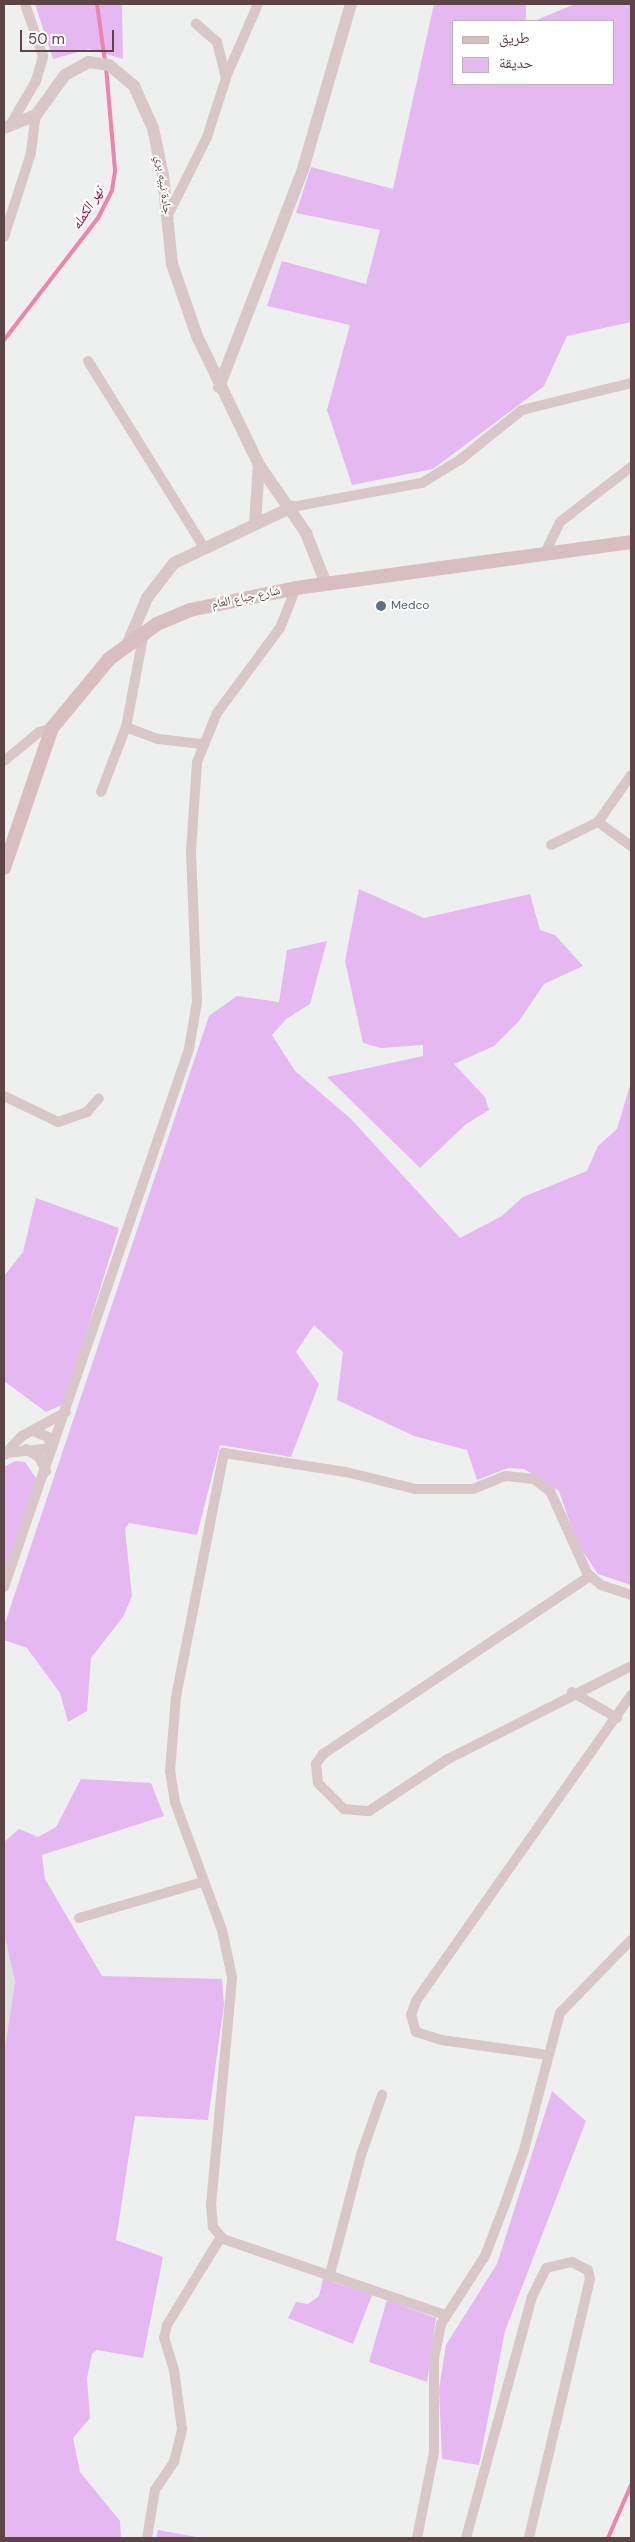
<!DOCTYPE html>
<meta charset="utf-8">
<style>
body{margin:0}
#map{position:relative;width:635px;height:2542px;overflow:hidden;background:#edf0ee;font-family:"DM Sans","Noto Naskh Arabic",sans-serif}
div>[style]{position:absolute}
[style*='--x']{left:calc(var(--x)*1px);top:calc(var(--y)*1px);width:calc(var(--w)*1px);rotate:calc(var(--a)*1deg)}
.education>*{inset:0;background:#dfe1df}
.green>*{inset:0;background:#e5b8f1}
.stream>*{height:4px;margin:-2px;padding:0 2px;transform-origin:2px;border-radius:2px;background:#f083ad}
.minor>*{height:10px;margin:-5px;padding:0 5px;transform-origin:5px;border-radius:5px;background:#d8c6c8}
.tertiary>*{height:12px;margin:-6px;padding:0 6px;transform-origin:6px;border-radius:6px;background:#d8c6c8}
.secondary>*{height:14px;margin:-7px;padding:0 7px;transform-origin:7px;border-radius:7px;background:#d8bec0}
.dots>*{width:14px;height:14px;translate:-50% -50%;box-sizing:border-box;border:2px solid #fff;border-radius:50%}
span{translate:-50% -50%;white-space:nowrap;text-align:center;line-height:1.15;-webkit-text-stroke:4px #fff;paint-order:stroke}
.street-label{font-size:12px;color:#5c4447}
.service-label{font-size:12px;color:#4e5e75}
.left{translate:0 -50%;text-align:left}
.water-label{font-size:14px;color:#af0446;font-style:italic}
.frame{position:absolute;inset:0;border:5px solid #5c4447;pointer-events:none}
.legend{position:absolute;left:452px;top:20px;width:162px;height:65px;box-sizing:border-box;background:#fff;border:1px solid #beb4b5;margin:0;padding:6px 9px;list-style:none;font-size:15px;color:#5c4447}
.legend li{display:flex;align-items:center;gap:10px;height:25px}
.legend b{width:25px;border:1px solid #beb4b5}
.scale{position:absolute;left:20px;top:30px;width:94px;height:22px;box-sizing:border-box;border:2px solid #5c4447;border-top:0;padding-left:6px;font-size:15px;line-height:18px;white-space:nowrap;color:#5c4447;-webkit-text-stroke:4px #fff;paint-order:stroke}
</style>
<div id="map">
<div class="education">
<div style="clip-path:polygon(4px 1933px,15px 1982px,4px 2054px)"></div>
</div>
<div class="green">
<div style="clip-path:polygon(35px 4px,122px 4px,123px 59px,89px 49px,53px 59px)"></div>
<div style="clip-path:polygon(434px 4px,526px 4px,526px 21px,454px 21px,454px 84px,614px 84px,614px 21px,534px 21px,575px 4px,631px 4px,631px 322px,567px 336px,544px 386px,433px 469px,352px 485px,327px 410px,350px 325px,267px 306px,282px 261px,366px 284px,380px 230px,296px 213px,311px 167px,393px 189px)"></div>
<div style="clip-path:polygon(359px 889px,424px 918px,530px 894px,540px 930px,555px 935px,583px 966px,544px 984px,519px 1021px,494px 1046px,454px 1064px,485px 1097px,489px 1110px,465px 1125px,420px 1168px,327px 1077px,423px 1056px,423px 1045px,381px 1048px,363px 1043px,345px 961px)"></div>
<div style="clip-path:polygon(327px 941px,310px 1004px,286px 1019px,272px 1035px,295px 1071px,351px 1119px,460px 1238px,502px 1216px,523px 1197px,587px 1171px,598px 1146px,617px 1129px,631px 1082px,631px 1585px,598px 1574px,577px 1543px,559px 1491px,524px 1469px,508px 1468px,477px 1480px,467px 1450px,414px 1436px,337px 1400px,343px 1352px,314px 1325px,296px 1352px,319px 1384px,291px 1457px,220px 1445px,197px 1535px,129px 1523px,125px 1529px,132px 1596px,123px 1617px,91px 1658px,87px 1711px,68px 1722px,60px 1693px,27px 1648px,4px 1640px,4px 1626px,209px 1016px,237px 996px,279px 1002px,287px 950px)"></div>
<div style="clip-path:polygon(36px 1198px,119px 1228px,64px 1404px,46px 1412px,4px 1381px,4px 1276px,23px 1252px)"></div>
<div style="clip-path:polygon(15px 1461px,25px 1462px,38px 1481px,4px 1575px,4px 1467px)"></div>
<div style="clip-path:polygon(81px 1779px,151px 1783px,164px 1816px,42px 1855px,45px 1879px,102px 1976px,222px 1979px,224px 2005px,208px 2120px,135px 2116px,116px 2240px,163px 2257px,143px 2358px,97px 2350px,92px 2354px,87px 2378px,90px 2418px,73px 2438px,80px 2472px,120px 2521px,121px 2538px,4px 2538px,4px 2054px,15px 1982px,4px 1933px,4px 1842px,19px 1829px,38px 1837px,56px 1827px)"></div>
<div style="clip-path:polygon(552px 2091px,586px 2121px,505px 2331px,479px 2465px,442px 2459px,439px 2389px,446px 2345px,497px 2264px)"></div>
<div style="clip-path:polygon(323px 2279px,372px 2295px,353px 2344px,288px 2318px,296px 2302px,308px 2304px,319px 2296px)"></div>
<div style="clip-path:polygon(387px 2300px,436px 2318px,427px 2382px,369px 2362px)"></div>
<div style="clip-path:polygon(158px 2530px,202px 2538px,156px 2538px)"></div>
</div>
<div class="stream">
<div style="--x:97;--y:4;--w:58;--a:82"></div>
<div style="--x:4;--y:340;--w:154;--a:-52.4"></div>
<div style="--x:98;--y:218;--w:31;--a:-63"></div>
<div style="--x:112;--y:190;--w:20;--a:-81"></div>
<div style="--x:115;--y:170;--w:102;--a:-95"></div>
<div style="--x:608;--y:2538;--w:58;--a:-66.5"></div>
</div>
<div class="minor">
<div style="--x:226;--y:77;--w:80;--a:-66.3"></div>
<div style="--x:9;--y:127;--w:53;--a:-59.6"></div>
<div style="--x:36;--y:81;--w:26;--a:-74"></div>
<div style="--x:43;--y:56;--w:55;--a:-109.1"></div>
<div style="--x:168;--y:215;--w:87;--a:-63.4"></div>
<div style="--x:207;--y:137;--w:62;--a:-72.1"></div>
<div style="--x:226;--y:78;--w:37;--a:-104"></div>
<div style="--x:217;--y:42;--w:28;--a:-139"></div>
<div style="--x:4;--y:237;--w:88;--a:-72.2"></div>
<div style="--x:31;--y:153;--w:38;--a:-83"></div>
<div style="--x:88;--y:361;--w:218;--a:58.1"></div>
<div style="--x:292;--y:507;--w:132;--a:-10.5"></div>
<div style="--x:422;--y:483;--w:46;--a:-31.6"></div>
<div style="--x:461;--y:459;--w:78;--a:-38.8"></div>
<div style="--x:522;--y:410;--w:112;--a:-13.9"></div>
<div style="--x:544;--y:555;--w:37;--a:-64"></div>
<div style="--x:560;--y:522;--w:90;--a:-37.8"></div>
<div style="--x:144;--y:632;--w:97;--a:100.7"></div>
<div style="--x:126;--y:727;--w:34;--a:21"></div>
<div style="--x:158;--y:739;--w:44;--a:6.5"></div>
<div style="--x:4;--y:761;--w:45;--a:-39.6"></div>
<div style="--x:39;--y:732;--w:14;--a:-17"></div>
<div style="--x:101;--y:792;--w:70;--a:-69"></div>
<div style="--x:598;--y:822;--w:41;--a:36"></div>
<div style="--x:551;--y:845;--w:52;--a:-26.1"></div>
<div style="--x:598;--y:822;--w:57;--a:-54.9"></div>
<div style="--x:4;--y:1096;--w:60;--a:25.7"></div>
<div style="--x:58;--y:1122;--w:31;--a:-19"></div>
<div style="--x:87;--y:1112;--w:18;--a:-49"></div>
<div style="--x:26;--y:1449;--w:15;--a:32"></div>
<div style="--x:39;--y:1457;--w:16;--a:63"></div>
<div style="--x:6;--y:1453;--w:46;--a:-6.2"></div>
<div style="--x:52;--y:1448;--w:12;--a:-110"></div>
<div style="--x:48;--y:1437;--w:16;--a:-158"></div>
<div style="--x:4;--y:1455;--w:26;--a:-47"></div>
<div style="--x:22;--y:1436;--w:50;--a:-28.6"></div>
<div style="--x:590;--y:1576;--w:321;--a:146.3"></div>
<div style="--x:323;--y:1754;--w:12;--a:125"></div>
<div style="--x:316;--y:1764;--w:19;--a:84"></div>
<div style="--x:318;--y:1783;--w:37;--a:45"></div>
<div style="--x:344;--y:1809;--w:25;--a:5"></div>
<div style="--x:369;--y:1811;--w:95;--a:-33.4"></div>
<div style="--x:448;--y:1759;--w:205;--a:-26.9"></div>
<div style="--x:4;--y:1587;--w:569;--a:-71.02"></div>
<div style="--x:189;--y:1049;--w:49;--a:-80.5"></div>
<div style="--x:197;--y:1001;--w:150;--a:-92.3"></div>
<div style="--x:191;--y:851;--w:89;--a:-86.1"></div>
<div style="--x:197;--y:762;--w:53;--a:-67.8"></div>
<div style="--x:217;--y:713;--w:106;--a:-53.5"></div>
<div style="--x:280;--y:628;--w:43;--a:-68.2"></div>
<div style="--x:572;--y:1692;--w:52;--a:30"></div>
<div style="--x:79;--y:1918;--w:129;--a:-16.2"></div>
<div style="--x:548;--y:2055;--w:108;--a:-172"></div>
<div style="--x:441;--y:2040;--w:26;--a:-162"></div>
<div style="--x:416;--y:2032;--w:18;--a:-106"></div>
<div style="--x:411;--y:2015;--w:15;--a:-70"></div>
<div style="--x:416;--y:2001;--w:374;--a:-54.9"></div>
<div style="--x:329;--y:2278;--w:127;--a:-75.4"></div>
<div style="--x:361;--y:2155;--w:64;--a:-70.7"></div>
<div style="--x:445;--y:2315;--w:235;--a:-161.1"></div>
<div style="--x:223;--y:2239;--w:16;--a:-130"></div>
<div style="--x:213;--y:2227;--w:22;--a:-95"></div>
<div style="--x:211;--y:2205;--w:229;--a:-84.7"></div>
<div style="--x:232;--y:1977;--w:48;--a:-102"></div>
<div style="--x:222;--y:1930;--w:136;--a:-110.2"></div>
<div style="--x:175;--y:1802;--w:31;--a:-99"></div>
<div style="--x:170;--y:1771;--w:74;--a:-85.4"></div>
<div style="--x:176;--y:1697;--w:249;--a:-78.9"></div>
<div style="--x:224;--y:1453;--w:123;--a:8.9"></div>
<div style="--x:346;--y:1472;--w:72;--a:13.7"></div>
<div style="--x:416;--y:1489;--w:57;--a:0"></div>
<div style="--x:473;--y:1489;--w:35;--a:-22"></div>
<div style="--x:506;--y:1476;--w:28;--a:6"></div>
<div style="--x:534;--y:1479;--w:20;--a:37"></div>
<div style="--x:550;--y:1491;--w:90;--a:65.7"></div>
<div style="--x:587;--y:1573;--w:18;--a:41"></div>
<div style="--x:601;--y:1585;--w:32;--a:18"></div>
<div style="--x:147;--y:2538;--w:49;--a:-80.5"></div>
<div style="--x:155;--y:2490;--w:34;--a:-56"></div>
<div style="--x:174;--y:2462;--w:34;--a:-76"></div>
<div style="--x:182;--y:2429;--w:60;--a:-97.7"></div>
<div style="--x:174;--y:2370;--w:34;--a:-107"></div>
<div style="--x:164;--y:2338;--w:13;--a:-77"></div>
<div style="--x:167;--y:2325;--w:103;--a:-58.5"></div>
<div style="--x:417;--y:2538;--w:88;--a:-78.8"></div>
<div style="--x:434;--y:2452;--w:94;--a:-90"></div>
<div style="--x:434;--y:2358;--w:35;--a:-78"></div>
<div style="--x:441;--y:2324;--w:81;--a:-57.1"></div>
<div style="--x:485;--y:2256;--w:56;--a:-69"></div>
<div style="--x:505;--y:2204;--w:57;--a:-70.6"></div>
<div style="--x:524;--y:2150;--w:142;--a:-75.3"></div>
<div style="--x:560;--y:2013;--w:102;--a:-45.8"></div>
<div style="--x:466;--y:2538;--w:250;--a:-74.7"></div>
<div style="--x:532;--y:2297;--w:32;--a:-64"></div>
<div style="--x:546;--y:2268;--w:27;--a:-13"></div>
<div style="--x:572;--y:2262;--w:18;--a:27"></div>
<div style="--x:588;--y:2270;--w:9;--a:77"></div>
<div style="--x:590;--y:2279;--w:266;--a:103.3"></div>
</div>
<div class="tertiary">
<div style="--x:4;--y:128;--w:35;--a:-22"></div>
<div style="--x:36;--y:115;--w:49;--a:-54.1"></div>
<div style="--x:65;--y:75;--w:26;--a:-29"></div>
<div style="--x:88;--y:62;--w:21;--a:8"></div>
<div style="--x:109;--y:65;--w:33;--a:40"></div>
<div style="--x:134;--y:86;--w:46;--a:65.7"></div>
<div style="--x:153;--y:128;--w:49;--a:78.2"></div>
<div style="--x:163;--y:176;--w:88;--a:84.2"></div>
<div style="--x:172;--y:264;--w:76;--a:70.9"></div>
<div style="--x:197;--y:336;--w:143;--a:64.3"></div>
<div style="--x:259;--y:465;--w:83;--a:55.3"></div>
<div style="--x:306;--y:533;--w:55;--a:68.6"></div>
<div style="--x:219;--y:387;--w:234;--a:-68.9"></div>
<div style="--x:303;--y:169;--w:172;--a:-73.8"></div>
<div style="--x:255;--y:523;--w:58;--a:-86.1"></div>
<div style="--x:128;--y:643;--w:49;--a:-67.1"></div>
<div style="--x:147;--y:598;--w:44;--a:-52.4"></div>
<div style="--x:174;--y:563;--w:131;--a:-25.4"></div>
</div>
<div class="secondary">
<div style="--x:4;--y:868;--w:148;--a:-71.1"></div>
<div style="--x:52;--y:728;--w:89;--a:-50.4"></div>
<div style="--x:109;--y:659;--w:59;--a:-36.1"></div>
<div style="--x:157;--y:624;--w:36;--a:-23"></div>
<div style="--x:190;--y:610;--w:108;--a:-11.7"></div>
<div style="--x:296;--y:588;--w:338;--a:-7.8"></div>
</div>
<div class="dots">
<div style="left:381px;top:606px;background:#5c6f8a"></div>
</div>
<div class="street-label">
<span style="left:163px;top:185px;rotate:82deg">جادة نبيه بري</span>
<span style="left:246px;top:598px;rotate:-12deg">شارع جباع العام</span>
</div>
<div class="service-label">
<span class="left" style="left:391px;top:606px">Medco</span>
</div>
<div class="water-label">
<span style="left:87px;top:208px;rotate:-58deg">نهر الكمله</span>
</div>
<div class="frame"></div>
<ul class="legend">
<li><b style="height:6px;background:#d8bec0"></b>طريق</li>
<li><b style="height:14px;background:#e5b8f1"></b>حديقة</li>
</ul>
<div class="scale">50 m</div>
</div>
